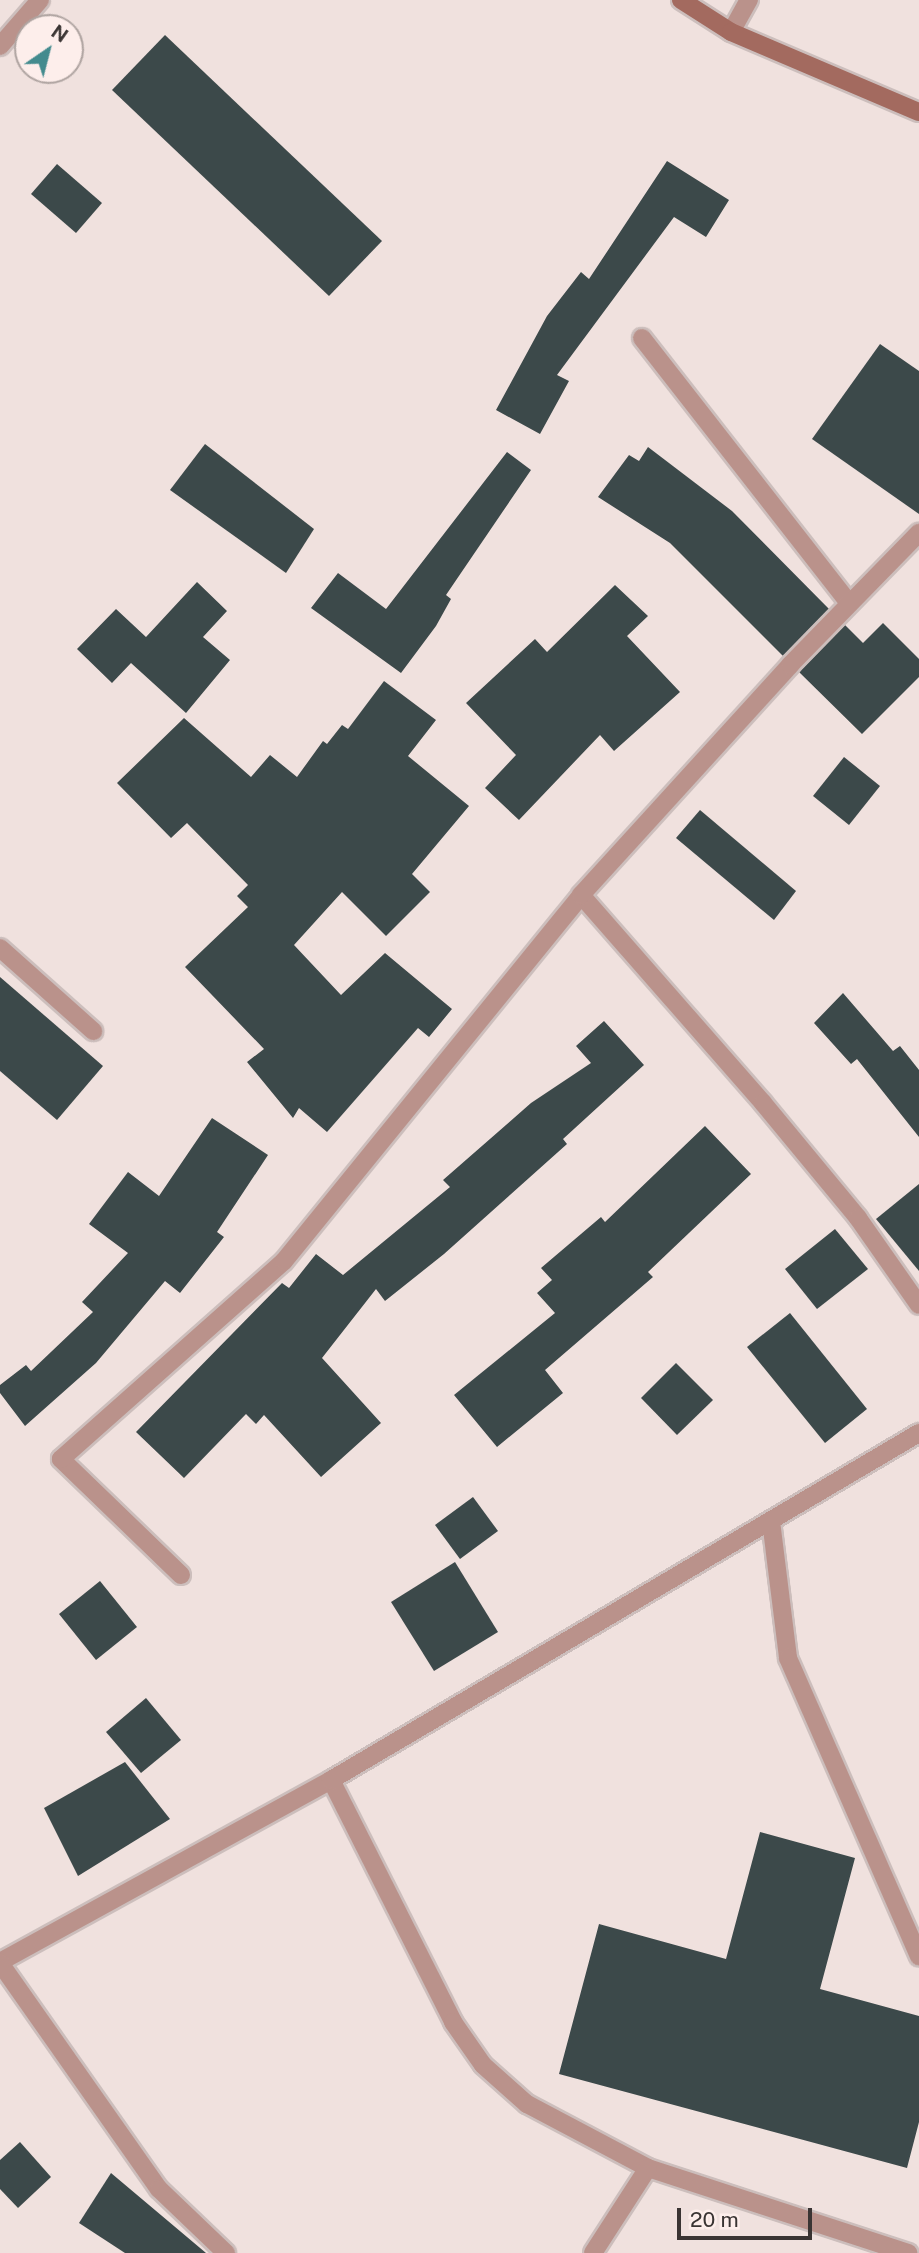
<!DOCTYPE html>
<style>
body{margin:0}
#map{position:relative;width:919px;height:2253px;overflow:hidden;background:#f0e1de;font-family:"Public Sans",sans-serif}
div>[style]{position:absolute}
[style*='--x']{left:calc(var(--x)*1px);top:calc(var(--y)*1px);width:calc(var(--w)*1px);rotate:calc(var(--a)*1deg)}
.building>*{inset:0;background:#3c494a}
.roads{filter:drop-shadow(2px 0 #ccbebc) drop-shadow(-2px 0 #ccbebc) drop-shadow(0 2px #ccbebc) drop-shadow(0 -2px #ccbebc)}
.street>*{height:18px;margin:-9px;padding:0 9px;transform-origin:9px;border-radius:9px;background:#ba928b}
.secondary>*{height:18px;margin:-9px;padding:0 9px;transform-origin:9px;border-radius:9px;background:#a36a5f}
span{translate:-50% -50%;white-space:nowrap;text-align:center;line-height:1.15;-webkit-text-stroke:7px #fdeeeb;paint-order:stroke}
.north{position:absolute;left:14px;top:14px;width:70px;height:70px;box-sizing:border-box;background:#fdeeeb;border:2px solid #afa4a1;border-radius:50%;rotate:35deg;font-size:19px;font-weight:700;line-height:28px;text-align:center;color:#3a3433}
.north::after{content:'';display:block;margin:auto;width:24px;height:32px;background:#438b8e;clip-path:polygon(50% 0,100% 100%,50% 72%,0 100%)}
.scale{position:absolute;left:677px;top:2208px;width:135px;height:32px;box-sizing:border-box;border:4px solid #3a3433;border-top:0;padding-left:9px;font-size:21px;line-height:24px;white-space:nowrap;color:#3a3433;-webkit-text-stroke:5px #fdeeeb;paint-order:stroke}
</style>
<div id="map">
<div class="building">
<div style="clip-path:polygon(165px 35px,382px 241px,329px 296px,112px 90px)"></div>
<div style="clip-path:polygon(667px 161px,729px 200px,706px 237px,674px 217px,557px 375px,569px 381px,540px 434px,496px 410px,547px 316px,581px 272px,589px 279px)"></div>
<div style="clip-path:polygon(57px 164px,102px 203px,76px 233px,31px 194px)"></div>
<div style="clip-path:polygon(880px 344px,919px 371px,919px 514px,812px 439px)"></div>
<div style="clip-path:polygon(205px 444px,314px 529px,286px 573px,170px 490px)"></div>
<div style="clip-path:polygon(648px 447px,732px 511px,829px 609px,783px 656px,670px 543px,598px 497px,629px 455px,639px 461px)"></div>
<div style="clip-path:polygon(507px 452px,531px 470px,446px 595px,451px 599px,436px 626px,401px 673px,311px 608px,338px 573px,386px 609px)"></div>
<div style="clip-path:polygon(197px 582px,227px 611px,203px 637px,230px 660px,186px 713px,131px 663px,112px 683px,77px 649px,116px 609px,146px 637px)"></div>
<div style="clip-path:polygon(615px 585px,648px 616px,627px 636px,680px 692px,614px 751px,600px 735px,519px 820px,485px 788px,516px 755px,466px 703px,535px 639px,547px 652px)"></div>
<div style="clip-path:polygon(883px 623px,919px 659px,919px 677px,862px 734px,799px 672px,845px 625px,863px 643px)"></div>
<div style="clip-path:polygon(384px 681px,436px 720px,408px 756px,469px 806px,412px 874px,430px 892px,386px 936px,342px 892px,294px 945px,341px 995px,385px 953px,452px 1009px,429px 1037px,418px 1028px,327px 1132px,299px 1108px,293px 1118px,247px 1062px,264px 1049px,185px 967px,248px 907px,237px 896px,248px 885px,187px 823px,171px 838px,117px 783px,184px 718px,251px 777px,270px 755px,297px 777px,323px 741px,327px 744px,342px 725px,348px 729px)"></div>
<div style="clip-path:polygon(844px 757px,880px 786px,849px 825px,813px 796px)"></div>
<div style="clip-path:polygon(700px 810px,796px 891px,774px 920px,676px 838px)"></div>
<div style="clip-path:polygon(0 977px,103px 1066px,57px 1120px,0 1071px)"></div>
<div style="clip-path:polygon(843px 993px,893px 1051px,900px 1046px,919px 1070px,919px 1137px,857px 1059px,851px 1064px,814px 1023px)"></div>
<div style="clip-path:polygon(604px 1021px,644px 1065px,563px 1139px,567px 1144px,444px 1254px,385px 1301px,376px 1289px,322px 1358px,381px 1423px,321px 1477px,264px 1415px,256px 1424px,246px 1414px,184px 1478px,136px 1432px,282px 1283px,289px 1288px,316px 1254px,343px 1275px,450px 1187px,443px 1180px,531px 1103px,591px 1063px,576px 1046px)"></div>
<div style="clip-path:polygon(212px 1118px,268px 1155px,217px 1232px,224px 1237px,180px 1293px,165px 1281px,96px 1363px,25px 1426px,0 1393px,0 1385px,26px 1365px,31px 1371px,93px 1312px,82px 1302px,128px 1253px,89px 1224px,128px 1172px,159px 1196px)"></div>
<div style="clip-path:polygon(705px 1126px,751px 1174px,648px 1272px,653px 1277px,545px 1370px,563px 1393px,497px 1447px,454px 1395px,555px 1313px,537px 1293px,552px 1280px,541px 1268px,601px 1217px,605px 1222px)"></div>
<div style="clip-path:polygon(919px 1184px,919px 1271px,876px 1219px)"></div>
<div style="clip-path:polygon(835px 1229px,868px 1269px,817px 1309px,785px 1269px)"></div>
<div style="clip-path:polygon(790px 1313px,867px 1409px,825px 1443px,747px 1347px)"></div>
<div style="clip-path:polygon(676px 1363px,713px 1400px,677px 1435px,641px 1398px)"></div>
<div style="clip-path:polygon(473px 1497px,498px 1531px,460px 1559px,435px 1525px)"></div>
<div style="clip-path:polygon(455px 1562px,498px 1632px,434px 1671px,391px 1602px)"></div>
<div style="clip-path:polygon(100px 1581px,137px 1627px,96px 1660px,59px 1614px)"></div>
<div style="clip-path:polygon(146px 1698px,181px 1740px,141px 1773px,106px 1732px)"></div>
<div style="clip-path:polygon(125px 1762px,170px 1819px,78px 1876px,44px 1808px)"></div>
<div style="clip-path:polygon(760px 1832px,855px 1858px,820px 1989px,919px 2016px,919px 2122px,907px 2168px,559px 2074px,599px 1924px,726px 1959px)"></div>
<div style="clip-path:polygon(20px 2142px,51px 2177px,18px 2208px,0 2189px,0 2160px)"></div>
<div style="clip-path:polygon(111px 2173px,206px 2253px,125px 2253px,79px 2223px)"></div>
</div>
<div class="roads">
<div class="street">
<div style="--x:731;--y:32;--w:37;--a:-61"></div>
<div style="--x:0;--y:46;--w:61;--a:-49"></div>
<div style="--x:642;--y:338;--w:336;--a:52"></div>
<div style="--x:581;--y:895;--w:276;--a:48.8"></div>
<div style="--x:763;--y:1103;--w:149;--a:50.4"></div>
<div style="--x:858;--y:1218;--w:106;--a:55"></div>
<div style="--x:0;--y:948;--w:125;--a:41.7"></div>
<div style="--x:771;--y:1521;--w:138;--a:82.9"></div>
<div style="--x:788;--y:1658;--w:326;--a:66.3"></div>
<div style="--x:181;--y:1575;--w:167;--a:-136"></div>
<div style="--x:61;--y:1459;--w:298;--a:-41.6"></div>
<div style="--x:284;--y:1261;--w:471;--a:-50.9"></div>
<div style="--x:581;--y:895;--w:311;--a:-47.7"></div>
<div style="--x:790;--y:665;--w:185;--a:-45.7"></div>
<div style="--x:331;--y:1780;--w:271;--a:63.2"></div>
<div style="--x:453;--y:2022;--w:52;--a:55.1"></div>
<div style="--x:483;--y:2065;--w:59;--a:41.6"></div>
<div style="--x:527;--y:2104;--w:137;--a:27.9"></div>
<div style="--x:648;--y:2168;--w:274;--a:18.1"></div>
<div style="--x:0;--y:1962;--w:378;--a:-28.8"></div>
<div style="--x:331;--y:1780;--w:683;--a:-30.55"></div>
<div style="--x:0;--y:1963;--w:276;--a:54.9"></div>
<div style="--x:159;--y:2189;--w:93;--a:43.7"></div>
<div style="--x:593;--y:2253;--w:101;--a:-57.1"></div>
</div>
<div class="secondary">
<div style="--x:681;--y:0;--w:59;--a:32.6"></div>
<div style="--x:731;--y:32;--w:204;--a:23.1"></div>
</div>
</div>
<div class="north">N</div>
<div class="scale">20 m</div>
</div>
